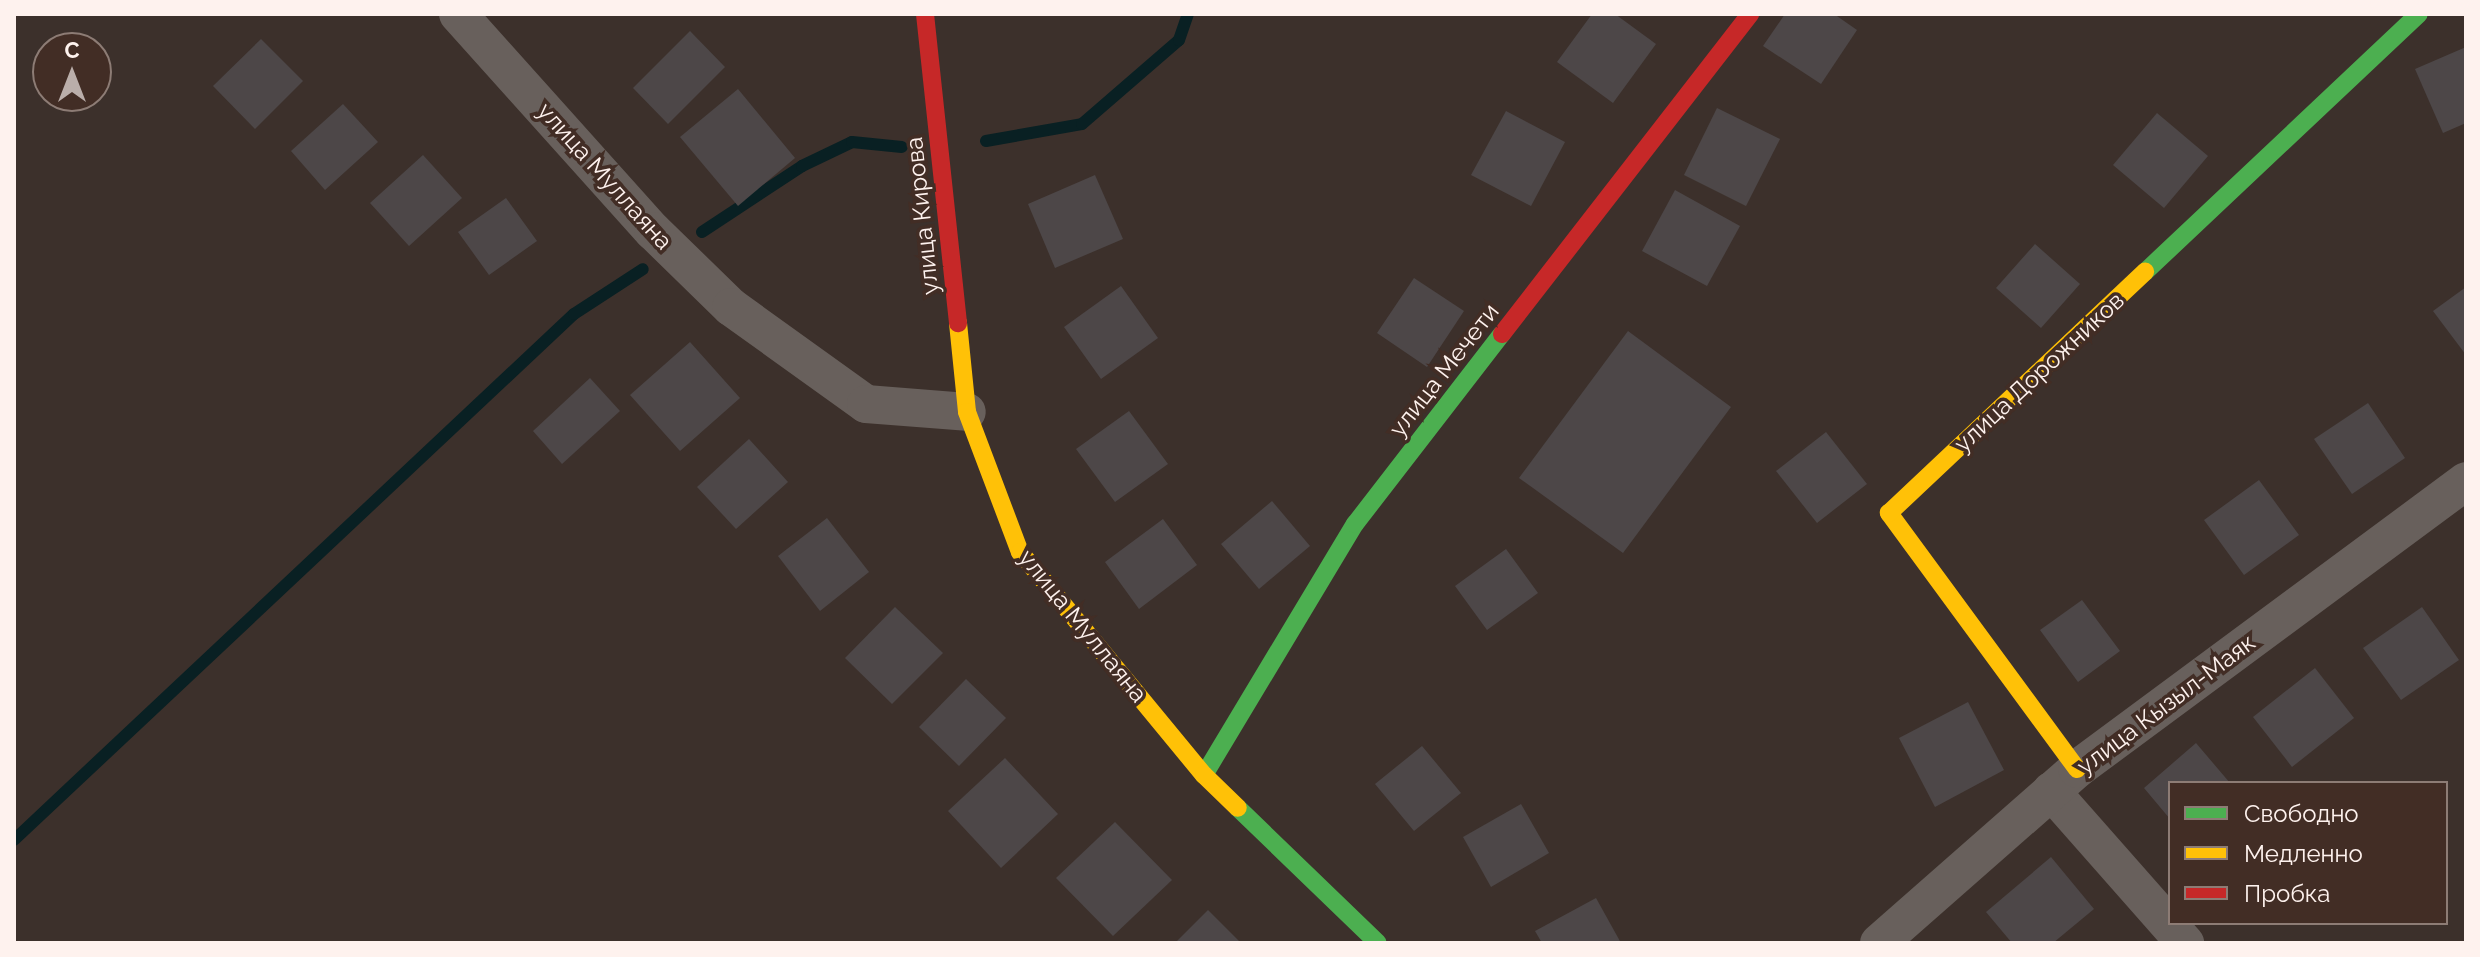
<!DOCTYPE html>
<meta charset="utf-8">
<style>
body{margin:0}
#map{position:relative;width:2480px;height:957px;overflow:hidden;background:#3c302b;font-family:Raleway,sans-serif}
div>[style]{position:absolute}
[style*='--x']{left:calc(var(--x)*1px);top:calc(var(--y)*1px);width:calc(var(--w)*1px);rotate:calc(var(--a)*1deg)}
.stream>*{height:12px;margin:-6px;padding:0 6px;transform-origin:6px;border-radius:6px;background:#092023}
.building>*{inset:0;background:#4d4748}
.street>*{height:38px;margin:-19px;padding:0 19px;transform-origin:19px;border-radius:19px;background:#68605c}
.fast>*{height:18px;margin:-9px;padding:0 9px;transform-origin:9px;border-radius:9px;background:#4caf50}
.slow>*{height:18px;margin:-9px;padding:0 9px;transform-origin:9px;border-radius:9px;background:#ffc107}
.jam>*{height:18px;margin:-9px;padding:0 9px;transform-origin:9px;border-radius:9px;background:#c62828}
span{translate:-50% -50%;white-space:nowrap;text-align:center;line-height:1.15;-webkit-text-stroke:7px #422d25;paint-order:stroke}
.street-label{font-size:24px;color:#fef2ee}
.frame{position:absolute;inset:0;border:16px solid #fef2ee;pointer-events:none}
.legend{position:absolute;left:2168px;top:781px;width:280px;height:144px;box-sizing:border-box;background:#422d25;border:2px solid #8d7c75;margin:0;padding:10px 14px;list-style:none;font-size:24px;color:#fef2ee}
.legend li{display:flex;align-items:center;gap:16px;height:40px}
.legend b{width:40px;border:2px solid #8d7c75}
.north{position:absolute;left:32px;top:32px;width:80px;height:80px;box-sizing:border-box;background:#422d25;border:2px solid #8d7c75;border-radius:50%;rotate:0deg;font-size:22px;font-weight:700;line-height:32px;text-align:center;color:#fef2ee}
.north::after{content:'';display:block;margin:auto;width:28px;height:36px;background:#baaeaa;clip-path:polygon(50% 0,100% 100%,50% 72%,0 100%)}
</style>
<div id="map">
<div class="stream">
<div style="--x:986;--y:141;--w:97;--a:-10"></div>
<div style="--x:1082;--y:124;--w:128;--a:-40.9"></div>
<div style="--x:1179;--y:40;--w:28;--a:-71"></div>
<div style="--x:702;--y:232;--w:120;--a:-33.4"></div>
<div style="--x:802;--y:166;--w:55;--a:-25.6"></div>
<div style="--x:852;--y:142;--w:50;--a:5.7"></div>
<div style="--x:14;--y:840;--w:768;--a:-43.21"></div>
<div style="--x:574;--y:314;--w:82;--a:-33.1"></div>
</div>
<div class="building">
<div style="clip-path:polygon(1592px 14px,1615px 14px,1656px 44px,1613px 103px,1557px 62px)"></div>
<div style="clip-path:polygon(1785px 14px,1834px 14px,1857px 30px,1821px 84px,1763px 46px)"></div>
<div style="clip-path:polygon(690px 31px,725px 67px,668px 124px,633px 88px)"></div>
<div style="clip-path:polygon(261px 39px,303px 81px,255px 129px,213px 86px)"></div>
<div style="clip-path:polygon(2466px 47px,2466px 123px,2443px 133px,2415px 69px)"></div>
<div style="clip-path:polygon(738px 89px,795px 158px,738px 206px,680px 137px)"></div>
<div style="clip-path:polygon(343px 104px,378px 142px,325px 190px,291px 151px)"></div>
<div style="clip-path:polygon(1717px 108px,1780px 139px,1746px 206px,1684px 175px)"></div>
<div style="clip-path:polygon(1506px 111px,1565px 142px,1531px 206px,1471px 175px)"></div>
<div style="clip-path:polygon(2157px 113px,2208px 156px,2164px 208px,2113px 165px)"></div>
<div style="clip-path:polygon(423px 155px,462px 198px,409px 246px,370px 203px)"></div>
<div style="clip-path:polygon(1095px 175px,1123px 239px,1055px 268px,1028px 204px)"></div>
<div style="clip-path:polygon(1675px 190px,1740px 226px,1707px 286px,1642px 251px)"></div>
<div style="clip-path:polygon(506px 198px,537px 241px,489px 275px,458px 232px)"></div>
<div style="clip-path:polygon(2035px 244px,2080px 284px,2041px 328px,1996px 288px)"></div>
<div style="clip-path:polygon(1414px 278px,1464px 311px,1427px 367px,1377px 333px)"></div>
<div style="clip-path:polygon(1121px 286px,1158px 338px,1101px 379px,1064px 327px)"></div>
<div style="clip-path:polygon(2466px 287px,2466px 355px,2433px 311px)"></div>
<div style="clip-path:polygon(1628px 331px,1731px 407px,1623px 553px,1519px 478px)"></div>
<div style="clip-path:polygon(690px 342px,740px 398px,680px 451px,630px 395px)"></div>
<div style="clip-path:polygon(590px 378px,620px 411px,562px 464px,533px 431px)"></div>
<div style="clip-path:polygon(2368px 403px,2405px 458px,2352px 494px,2314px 439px)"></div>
<div style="clip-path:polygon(1129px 411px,1168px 464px,1115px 502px,1076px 449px)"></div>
<div style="clip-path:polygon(1826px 432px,1867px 484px,1817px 523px,1776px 471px)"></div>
<div style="clip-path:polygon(749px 439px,788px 482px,736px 529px,697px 487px)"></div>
<div style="clip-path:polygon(2259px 480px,2299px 535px,2244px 575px,2204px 520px)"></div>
<div style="clip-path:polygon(1272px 501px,1310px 546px,1259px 589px,1221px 544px)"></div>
<div style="clip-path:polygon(827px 518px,869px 572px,820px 611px,778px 556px)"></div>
<div style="clip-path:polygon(1163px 519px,1197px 565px,1139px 609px,1105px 562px)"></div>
<div style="clip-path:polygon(1506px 549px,1538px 593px,1487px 630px,1455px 586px)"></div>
<div style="clip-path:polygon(2082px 600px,2120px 651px,2078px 682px,2040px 630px)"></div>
<div style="clip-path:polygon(895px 607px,943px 653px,892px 704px,845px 658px)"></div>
<div style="clip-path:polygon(2422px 607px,2459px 660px,2401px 700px,2363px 648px)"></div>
<div style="clip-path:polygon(2315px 668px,2354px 718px,2292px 767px,2253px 717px)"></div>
<div style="clip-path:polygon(966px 679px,1006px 718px,959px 766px,919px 727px)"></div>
<div style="clip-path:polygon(1968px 702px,2004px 770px,1935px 807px,1899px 738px)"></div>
<div style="clip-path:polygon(2196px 743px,2230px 783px,2170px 783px,2170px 819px,2144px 788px)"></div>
<div style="clip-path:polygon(1422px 746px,1461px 793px,1414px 831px,1375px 784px)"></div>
<div style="clip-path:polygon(1005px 758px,1058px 814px,1001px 868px,948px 811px)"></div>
<div style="clip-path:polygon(1521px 804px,1549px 853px,1491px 887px,1463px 837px)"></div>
<div style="clip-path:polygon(1115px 822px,1172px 880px,1113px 936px,1056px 878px)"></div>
<div style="clip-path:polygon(2051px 857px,2094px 909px,2053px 943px,2012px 943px,1986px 912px)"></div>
<div style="clip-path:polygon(1596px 898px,1621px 943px,1542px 943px,1535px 931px)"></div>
<div style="clip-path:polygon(1208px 910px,1241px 943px,1175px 943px)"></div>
</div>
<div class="street">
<div style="--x:458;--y:14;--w:292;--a:48.1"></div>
<div style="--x:653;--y:231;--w:109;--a:44.3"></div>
<div style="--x:731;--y:307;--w:166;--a:35.7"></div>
<div style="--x:866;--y:404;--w:101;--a:4.5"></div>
<div style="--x:2051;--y:791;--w:203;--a:48.6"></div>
<div style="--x:1879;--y:943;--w:264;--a:-41.3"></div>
<div style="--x:2077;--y:769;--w:484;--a:-36.5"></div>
</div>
<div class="fast">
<div style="--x:2145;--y:272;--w:376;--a:-43.3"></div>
<div style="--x:1204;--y:775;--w:293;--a:-59"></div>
<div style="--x:1355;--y:524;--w:240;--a:-52.3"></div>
<div style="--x:1238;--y:808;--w:194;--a:44"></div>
</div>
<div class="slow">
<div style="--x:958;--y:323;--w:89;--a:84.2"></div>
<div style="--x:967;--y:412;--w:150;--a:69.3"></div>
<div style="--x:1020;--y:552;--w:289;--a:50.5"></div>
<div style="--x:1204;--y:775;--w:47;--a:44.1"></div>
<div style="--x:2077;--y:769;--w:318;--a:-126.3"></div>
<div style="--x:1889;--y:513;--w:352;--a:-43.3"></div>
</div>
<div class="jam">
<div style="--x:925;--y:14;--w:311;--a:83.9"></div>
<div style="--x:1502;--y:334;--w:405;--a:-52.2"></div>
</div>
<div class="street-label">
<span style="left:605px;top:176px;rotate:48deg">улица Муллаяна</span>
<span style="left:922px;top:216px;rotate:-96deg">улица Кирова</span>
<span style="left:1444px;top:370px;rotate:-52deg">улица Мечети</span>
<span style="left:2039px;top:372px;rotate:-43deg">улица Дорожников</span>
<span style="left:1083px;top:626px;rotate:51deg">улица Муллаяна</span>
<span style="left:2166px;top:704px;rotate:-37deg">улица Кызыл-Маяк</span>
</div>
<div class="frame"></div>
<ul class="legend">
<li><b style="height:10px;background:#4caf50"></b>Свободно</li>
<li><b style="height:10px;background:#ffc107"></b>Медленно</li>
<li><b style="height:10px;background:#c62828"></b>Пробка</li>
</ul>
<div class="north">С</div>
</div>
